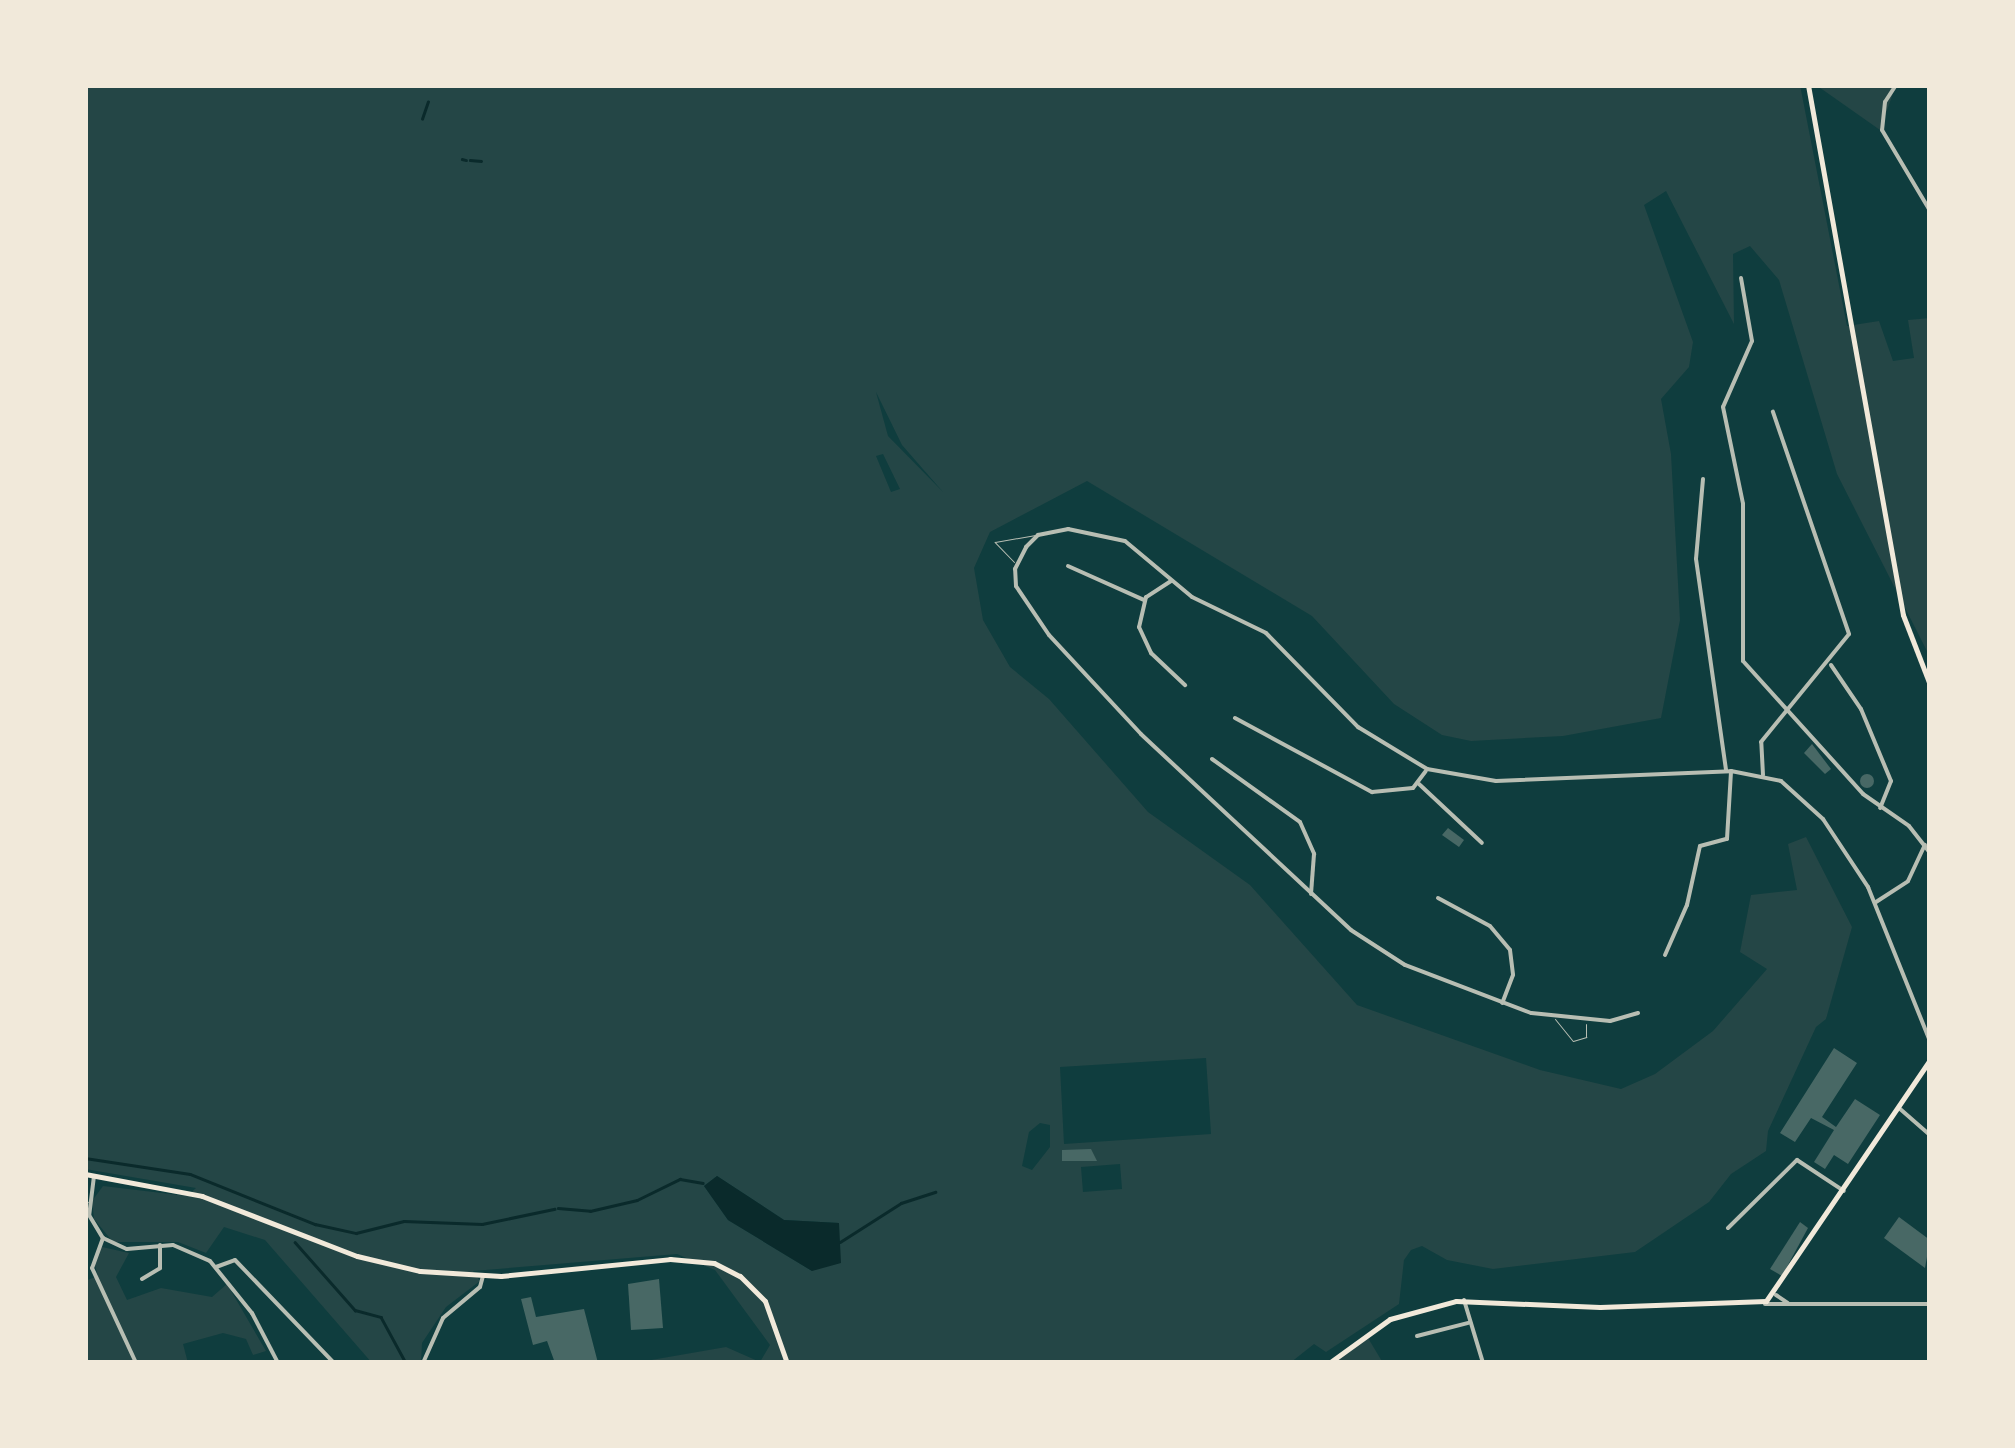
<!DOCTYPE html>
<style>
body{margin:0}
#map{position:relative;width:2015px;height:1448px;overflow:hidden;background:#0f3d3e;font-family:"DM Sans",sans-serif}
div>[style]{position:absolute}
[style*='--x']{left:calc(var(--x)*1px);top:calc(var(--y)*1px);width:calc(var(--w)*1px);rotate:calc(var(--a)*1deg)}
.green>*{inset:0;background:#244646}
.water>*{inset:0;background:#0a2a2b}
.stream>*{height:2.5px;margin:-1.25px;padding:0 1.25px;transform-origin:1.25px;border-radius:1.25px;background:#0a2a2b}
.building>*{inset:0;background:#486865}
.round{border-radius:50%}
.service>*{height:1px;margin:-0.5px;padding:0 0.5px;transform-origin:0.5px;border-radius:0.5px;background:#b8beb3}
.minor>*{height:4px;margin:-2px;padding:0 2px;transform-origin:2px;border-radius:2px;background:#b8beb3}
.tertiary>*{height:4px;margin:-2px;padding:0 2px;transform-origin:2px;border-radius:2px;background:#b8beb3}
.secondary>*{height:5px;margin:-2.5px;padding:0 2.5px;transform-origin:2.5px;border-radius:2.5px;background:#f1e9da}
span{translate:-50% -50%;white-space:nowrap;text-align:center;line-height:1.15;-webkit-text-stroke:8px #f1e9da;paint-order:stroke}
.frame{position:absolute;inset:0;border:88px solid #f1e9da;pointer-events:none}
</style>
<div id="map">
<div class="green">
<div style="clip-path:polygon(evenodd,85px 85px,1800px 85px,1847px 326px,1879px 321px,1893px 361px,1914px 358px,1908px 320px,1930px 318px,1930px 657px,1837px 474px,1779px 280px,1750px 246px,1733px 254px,1734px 324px,1666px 191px,1644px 205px,1693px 342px,1689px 367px,1661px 399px,1671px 454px,1680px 620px,1661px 718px,1563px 736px,1471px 741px,1442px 735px,1394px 704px,1312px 616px,1087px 481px,990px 532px,974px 568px,983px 620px,1010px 667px,1049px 699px,1148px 812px,1250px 885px,1357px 1005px,1540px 1070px,1621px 1089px,1655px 1074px,1713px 1031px,1767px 969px,1740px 952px,1751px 895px,1797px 890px,1788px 844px,1806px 837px,1852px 927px,1826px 1019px,1816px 1027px,1768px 1131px,1766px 1151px,1731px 1174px,1709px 1202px,1635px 1252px,1493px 1269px,1447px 1260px,1422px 1246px,1411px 1250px,1404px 1260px,1399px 1304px,1326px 1352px,1314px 1344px,1290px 1363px,634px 1363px,726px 1347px,760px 1362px,770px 1345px,715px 1270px,677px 1254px,473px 1271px,480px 1281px,446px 1307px,422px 1343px,421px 1363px,372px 1363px,265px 1240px,224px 1227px,206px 1253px,178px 1242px,113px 1242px,94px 1219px,92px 1201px,103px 1186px,187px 1196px,196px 1188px,85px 1169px,85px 85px,876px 392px,902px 445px,943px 492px,888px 436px,876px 392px,85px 85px,883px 454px,900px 489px,891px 492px,876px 456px,883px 454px,85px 85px,1206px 1058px,1211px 1134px,1064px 1144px,1060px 1067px,1206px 1058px,85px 85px,1040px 1123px,1050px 1125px,1050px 1147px,1032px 1170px,1022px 1166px,1029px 1132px,1040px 1123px,85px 85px,1120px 1164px,1122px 1189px,1083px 1192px,1081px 1167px,1120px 1164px,85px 85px,717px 1176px,784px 1220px,839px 1223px,812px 1271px,728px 1220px,704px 1186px,717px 1176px)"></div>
<div style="clip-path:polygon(1816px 85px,1896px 85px,1880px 130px)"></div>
<div style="clip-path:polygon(102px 1247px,129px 1253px,116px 1277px,127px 1300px,161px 1288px,212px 1297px,227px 1284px,266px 1351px,253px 1355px,246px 1339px,223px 1333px,183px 1344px,188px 1363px,85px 1363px,85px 1281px,98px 1276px,93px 1259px)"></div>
<div style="clip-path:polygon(1368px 1338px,1383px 1363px,1336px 1363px,1341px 1357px)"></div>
</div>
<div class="water">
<div style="clip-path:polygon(717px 1176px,784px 1220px,839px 1223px,841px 1263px,812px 1271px,728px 1220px,704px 1186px)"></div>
</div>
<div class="stream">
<div style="--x:422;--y:119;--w:18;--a:-71"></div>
<div style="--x:462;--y:159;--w:4;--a:14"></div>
<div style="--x:470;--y:160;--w:11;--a:5"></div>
<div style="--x:85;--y:1158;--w:106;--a:8.7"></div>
<div style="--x:190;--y:1174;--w:135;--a:21.8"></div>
<div style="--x:315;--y:1224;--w:42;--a:12.4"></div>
<div style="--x:356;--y:1233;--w:49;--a:-14"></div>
<div style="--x:404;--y:1221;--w:78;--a:2.2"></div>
<div style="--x:482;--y:1224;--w:74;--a:-11.8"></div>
<div style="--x:558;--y:1208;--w:32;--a:5"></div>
<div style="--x:590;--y:1211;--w:48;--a:-13.2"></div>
<div style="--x:637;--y:1200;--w:48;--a:-26"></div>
<div style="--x:680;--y:1179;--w:23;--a:10"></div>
<div style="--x:295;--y:1242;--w:91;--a:48.6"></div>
<div style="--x:355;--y:1310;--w:27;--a:15"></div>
<div style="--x:381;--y:1317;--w:52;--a:61.5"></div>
<div style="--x:840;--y:1242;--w:72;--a:-32.6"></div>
<div style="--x:901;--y:1203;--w:36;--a:-18"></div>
</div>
<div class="building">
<div style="clip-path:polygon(1812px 744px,1831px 769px,1825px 774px,1804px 753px)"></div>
<div class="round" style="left:1860px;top:774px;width:14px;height:14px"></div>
<div style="clip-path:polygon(1448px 828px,1464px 840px,1459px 847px,1442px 835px)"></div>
<div style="clip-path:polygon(1834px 1048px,1857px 1063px,1822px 1117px,1836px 1127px,1855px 1099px,1880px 1115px,1848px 1164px,1834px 1155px,1825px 1169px,1814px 1162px,1834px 1130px,1811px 1118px,1795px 1142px,1780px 1133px)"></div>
<div style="clip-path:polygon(1091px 1149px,1097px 1161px,1062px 1161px,1062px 1150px)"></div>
<div style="clip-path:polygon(1899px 1217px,1930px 1240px,1925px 1268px,1884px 1238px)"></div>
<div style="clip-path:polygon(1800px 1222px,1808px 1228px,1782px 1276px,1770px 1269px)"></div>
<div style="clip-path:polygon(659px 1279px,663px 1328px,631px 1330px,628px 1284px)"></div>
<div style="clip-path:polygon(531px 1297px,536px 1317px,584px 1309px,598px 1363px,555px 1363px,547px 1341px,533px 1345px,521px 1299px)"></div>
</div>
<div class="service">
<div style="--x:1014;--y:562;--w:28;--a:-134"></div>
<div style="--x:995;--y:542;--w:41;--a:-9.9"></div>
<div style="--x:1555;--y:1019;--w:28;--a:51"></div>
<div style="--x:1573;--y:1041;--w:14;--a:-17"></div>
<div style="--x:1586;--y:1037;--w:13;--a:-90"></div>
<div style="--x:85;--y:1201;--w:3;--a:18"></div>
</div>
<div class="minor">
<div style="--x:1896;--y:85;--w:20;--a:123"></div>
<div style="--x:1885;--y:102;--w:28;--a:96"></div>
<div style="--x:1882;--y:130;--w:94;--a:59.3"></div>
<div style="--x:1741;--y:278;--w:64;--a:80.1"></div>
<div style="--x:1752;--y:341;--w:72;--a:113.7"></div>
<div style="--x:1723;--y:407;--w:99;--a:78.3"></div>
<div style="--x:1743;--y:504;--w:157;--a:90"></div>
<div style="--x:1743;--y:661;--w:179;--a:47.9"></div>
<div style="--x:1863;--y:794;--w:56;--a:34.8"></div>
<div style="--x:1909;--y:826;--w:34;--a:52"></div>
<div style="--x:1703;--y:479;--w:80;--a:95"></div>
<div style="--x:1696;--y:559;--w:214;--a:81.9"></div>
<div style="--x:1068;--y:566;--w:83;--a:24.1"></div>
<div style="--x:1171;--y:581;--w:30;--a:147"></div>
<div style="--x:1146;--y:597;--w:31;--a:103"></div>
<div style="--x:1139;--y:627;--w:29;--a:65"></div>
<div style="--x:1151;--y:653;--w:47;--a:43.3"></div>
<div style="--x:1831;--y:665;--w:53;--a:55.7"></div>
<div style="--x:1861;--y:709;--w:78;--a:67.4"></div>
<div style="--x:1891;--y:781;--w:29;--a:112"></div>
<div style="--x:1235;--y:718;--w:156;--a:28.4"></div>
<div style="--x:1372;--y:792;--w:41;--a:-5.6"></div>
<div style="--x:1413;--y:788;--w:21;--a:-53"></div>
<div style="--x:1212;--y:759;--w:108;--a:35.6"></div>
<div style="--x:1300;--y:822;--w:35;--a:66"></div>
<div style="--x:1314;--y:854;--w:40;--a:94.3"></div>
<div style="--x:1763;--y:775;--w:33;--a:-93"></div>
<div style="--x:1761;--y:742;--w:139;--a:-50.8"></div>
<div style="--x:1849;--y:634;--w:235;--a:-108.9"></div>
<div style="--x:1419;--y:784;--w:86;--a:43.1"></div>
<div style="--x:1438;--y:898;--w:59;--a:28.3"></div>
<div style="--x:1490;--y:926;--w:31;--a:50"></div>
<div style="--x:1510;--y:950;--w:25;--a:83"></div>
<div style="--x:1513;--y:975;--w:30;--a:111"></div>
<div style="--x:1876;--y:902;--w:38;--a:-33"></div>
<div style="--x:1908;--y:881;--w:40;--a:-65"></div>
<div style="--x:1665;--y:955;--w:55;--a:-66.3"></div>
<div style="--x:1687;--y:905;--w:60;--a:-77.6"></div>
<div style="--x:1700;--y:846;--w:28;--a:-15"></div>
<div style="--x:1727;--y:839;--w:68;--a:-86.6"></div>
<div style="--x:1638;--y:1013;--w:29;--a:164"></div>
<div style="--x:1610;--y:1021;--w:79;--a:-174.2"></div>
<div style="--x:1531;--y:1013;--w:135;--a:-159.1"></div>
<div style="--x:1405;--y:965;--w:64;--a:-147.1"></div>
<div style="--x:1351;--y:930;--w:287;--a:-137"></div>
<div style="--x:1141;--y:734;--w:135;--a:-132.9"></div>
<div style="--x:1049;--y:635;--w:59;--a:-124"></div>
<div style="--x:1016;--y:586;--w:17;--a:-93"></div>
<div style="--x:1015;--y:569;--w:25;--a:-63"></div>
<div style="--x:1026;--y:547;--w:17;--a:-45"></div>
<div style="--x:1038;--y:535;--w:31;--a:-11"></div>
<div style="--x:1068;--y:529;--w:58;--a:11.9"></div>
<div style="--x:1125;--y:541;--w:87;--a:39.9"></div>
<div style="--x:1192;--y:597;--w:82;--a:25.9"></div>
<div style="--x:1266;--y:633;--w:132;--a:45.6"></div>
<div style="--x:1358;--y:727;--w:81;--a:31.3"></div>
<div style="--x:1427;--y:769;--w:70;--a:9.9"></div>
<div style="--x:1496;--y:781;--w:235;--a:-2.4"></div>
<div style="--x:1731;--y:771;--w:51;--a:11.3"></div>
<div style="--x:1781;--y:781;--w:57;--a:42.1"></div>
<div style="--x:1823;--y:819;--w:82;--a:56.5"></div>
<div style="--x:1868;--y:887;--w:166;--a:68.1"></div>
<div style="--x:1899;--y:1108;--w:41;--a:41.1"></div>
<div style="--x:94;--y:1176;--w:39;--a:97"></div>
<div style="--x:89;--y:1215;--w:27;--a:59"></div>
<div style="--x:103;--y:1238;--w:26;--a:25"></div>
<div style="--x:127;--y:1249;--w:46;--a:-5"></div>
<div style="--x:173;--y:1245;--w:40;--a:23.4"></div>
<div style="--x:210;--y:1261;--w:67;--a:51.1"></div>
<div style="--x:252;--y:1313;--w:56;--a:62.5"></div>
<div style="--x:1728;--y:1228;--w:97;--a:-44.6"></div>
<div style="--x:1797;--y:1160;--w:56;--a:33.4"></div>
<div style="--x:103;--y:1238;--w:32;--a:110"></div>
<div style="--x:92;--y:1268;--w:105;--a:65.1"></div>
<div style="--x:216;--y:1267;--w:20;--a:-20"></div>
<div style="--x:235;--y:1260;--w:143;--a:46.1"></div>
<div style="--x:142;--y:1279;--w:21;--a:-31"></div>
<div style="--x:160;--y:1268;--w:23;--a:-90"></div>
<div style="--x:1464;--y:1300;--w:66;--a:73.2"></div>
<div style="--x:1417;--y:1336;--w:53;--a:-14.3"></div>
<div style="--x:423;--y:1363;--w:49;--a:-66"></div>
<div style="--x:443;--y:1318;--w:48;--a:-40"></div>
<div style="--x:480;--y:1287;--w:11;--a:-75"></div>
</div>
<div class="tertiary">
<div style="--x:1776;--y:1295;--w:14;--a:34"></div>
<div style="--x:1765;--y:1304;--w:165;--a:0"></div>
</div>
<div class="secondary">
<div style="--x:1808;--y:85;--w:538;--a:79.84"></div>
<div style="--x:1903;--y:615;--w:75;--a:68.9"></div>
<div style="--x:85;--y:1174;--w:119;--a:10.6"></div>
<div style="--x:202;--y:1196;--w:166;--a:21.2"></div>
<div style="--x:357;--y:1256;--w:65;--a:13.4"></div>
<div style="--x:420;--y:1271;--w:81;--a:3.5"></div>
<div style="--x:501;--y:1276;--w:170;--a:-5.7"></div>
<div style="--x:670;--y:1259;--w:44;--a:5.2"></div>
<div style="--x:714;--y:1263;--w:29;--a:27"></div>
<div style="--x:740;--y:1276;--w:35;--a:45"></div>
<div style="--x:765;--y:1301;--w:66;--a:70.5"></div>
<div style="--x:1329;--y:1363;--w:75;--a:-35.8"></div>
<div style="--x:1390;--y:1319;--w:68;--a:-15.3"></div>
<div style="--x:1456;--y:1301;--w:144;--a:2.4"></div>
<div style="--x:1600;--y:1307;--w:166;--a:-2.1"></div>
<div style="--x:1766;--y:1301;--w:292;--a:-55.8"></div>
</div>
<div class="frame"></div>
</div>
